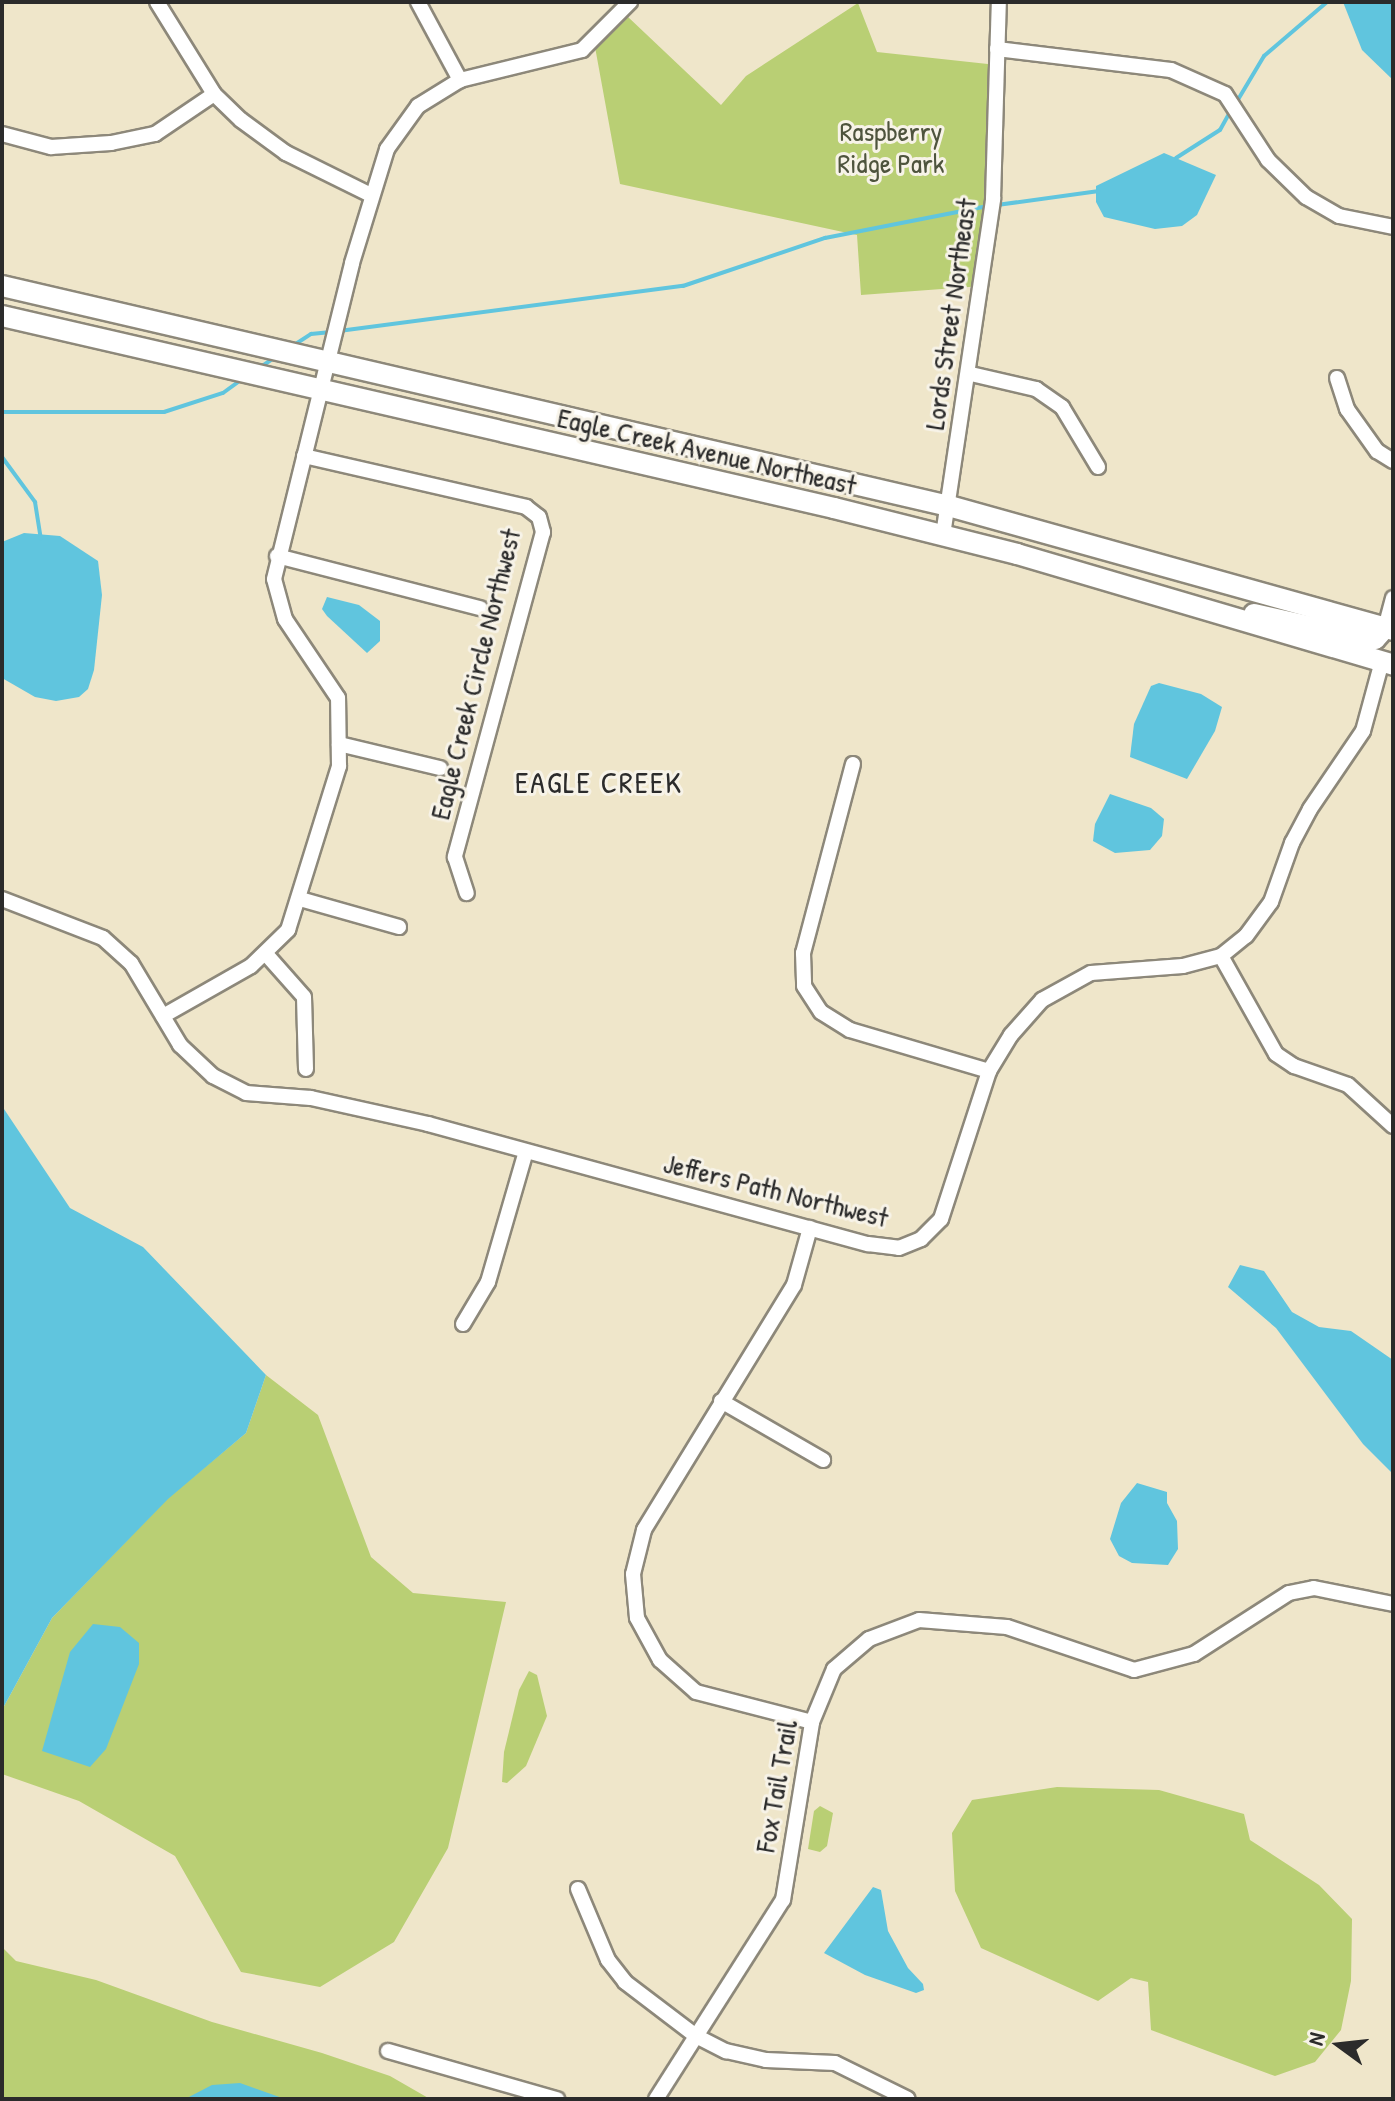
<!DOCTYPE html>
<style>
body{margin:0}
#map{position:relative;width:1395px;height:2101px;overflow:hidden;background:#efe6ca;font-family:"Patrick Hand",sans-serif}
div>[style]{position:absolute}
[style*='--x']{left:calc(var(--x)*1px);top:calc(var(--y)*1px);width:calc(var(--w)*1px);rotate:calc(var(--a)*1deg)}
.green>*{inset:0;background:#b9cf74}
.water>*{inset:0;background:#60c5de}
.stream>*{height:4px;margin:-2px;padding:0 2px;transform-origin:2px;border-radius:2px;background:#60c5de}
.roads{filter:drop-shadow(2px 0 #8d887a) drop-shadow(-2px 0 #8d887a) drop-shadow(0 2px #8d887a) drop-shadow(0 -2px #8d887a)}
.minor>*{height:14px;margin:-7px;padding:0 7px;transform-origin:7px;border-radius:7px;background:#fff}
.secondary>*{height:20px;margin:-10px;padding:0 10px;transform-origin:10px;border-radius:10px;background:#fff}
span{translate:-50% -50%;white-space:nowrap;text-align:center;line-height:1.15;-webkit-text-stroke:6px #f7f3e8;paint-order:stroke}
.park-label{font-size:28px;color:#4e543d}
.street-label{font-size:28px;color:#2b2b2b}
.neighbourhood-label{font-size:30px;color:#2b2b2b;letter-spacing:2px}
.frame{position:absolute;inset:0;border:4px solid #2b2b2b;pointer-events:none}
.north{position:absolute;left:1299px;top:2005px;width:80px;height:80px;-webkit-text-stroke:6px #f7f3e8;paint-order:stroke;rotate:285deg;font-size:22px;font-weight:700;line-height:32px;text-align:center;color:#2b2b2b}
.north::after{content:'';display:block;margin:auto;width:28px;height:36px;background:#2b2b2b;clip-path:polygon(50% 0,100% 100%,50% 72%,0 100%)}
</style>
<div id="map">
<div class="green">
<div style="clip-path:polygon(858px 3px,877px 52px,997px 65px,982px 286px,861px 295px,857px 235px,620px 184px,595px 47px,627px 16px,721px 105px,746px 76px)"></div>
<div style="clip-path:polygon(266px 1375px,318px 1415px,371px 1557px,413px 1593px,506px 1602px,448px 1848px,394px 1942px,320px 1987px,241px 1972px,175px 1856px,79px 1801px,2px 1774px,2px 1710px,52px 1618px,168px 1498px,246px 1433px)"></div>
<div style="clip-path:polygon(529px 1671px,537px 1675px,547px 1716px,526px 1766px,507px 1783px,502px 1782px,504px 1752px,519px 1690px)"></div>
<div style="clip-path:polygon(1057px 1787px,1159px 1790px,1244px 1814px,1250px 1840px,1319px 1885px,1352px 1919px,1351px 1981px,1341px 2030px,1315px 2062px,1275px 2076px,1151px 2030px,1148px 1982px,1131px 1978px,1098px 2001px,981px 1948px,955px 1891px,952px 1833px,972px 1800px)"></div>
<div style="clip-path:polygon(820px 1806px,833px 1813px,827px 1846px,820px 1852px,808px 1849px,814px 1811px)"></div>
<div style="clip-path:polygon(2px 1947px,16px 1961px,96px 1980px,212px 2022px,322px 2053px,390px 2076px,430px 2099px,2px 2099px)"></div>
</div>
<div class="water">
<div style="clip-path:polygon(1343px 2px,1393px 2px,1393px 80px,1362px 50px)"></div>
<div style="clip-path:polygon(1164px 153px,1216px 175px,1197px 215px,1182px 226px,1155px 229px,1104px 217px,1096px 202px,1096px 186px)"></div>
<div style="clip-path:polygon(24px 533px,60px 536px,98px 561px,102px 595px,94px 670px,88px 689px,79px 697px,56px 701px,35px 697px,2px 678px,2px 542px)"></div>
<div style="clip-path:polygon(327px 597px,359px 605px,380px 621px,380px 641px,367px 653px,327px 616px,322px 609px)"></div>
<div style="clip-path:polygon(1159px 683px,1201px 694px,1222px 707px,1215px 731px,1187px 779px,1130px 757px,1134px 724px,1151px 686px)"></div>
<div style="clip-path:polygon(1110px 794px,1151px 808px,1164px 819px,1162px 836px,1150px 850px,1115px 853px,1093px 841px,1095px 824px)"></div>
<div style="clip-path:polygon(2px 1106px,70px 1208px,143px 1247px,266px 1375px,246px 1433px,168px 1499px,52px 1618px,2px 1710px)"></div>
<div style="clip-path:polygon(1240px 1265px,1264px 1271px,1292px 1312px,1319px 1327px,1351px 1331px,1393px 1360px,1393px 1474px,1363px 1444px,1276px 1328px,1228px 1287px)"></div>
<div style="clip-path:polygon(1137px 1483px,1167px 1492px,1167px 1503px,1177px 1521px,1178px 1549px,1168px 1565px,1132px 1563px,1119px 1556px,1110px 1539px,1121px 1503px)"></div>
<div style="clip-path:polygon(93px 1624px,120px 1627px,139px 1643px,139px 1664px,106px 1749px,90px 1767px,42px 1751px,70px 1652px)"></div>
<div style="clip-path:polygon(873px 1887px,881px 1890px,888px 1931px,908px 1968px,923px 1984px,924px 1990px,916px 1993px,865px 1975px,824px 1953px)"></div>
<div style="clip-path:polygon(240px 2083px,285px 2099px,185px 2099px,212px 2085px)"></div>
</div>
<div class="stream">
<div style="--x:1236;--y:103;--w:55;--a:-59.2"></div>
<div style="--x:1264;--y:56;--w:83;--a:-40.6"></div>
<div style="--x:1176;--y:158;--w:52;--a:-32.5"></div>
<div style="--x:1220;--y:130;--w:23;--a:-61"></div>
<div style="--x:997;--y:205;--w:103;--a:-7.8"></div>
<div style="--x:339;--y:331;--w:347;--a:-7.5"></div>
<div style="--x:683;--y:286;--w:150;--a:-18.7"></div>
<div style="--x:825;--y:238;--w:166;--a:-11.1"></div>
<div style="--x:291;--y:347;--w:24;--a:-33"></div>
<div style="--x:311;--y:334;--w:20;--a:-6"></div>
<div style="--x:258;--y:369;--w:19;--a:-35"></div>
<div style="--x:2;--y:412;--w:162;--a:0"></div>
<div style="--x:164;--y:412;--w:62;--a:-17.9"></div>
<div style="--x:223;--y:393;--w:26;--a:-36"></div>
<div style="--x:2;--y:457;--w:56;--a:53.7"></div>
<div style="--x:35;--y:502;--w:37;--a:81"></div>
</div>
<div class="roads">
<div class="minor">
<div style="--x:157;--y:2;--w:108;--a:58.2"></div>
<div style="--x:214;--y:94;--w:37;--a:44"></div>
<div style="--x:241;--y:120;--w:56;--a:36.3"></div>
<div style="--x:286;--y:153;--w:95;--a:26.3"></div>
<div style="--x:418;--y:2;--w:89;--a:61.7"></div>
<div style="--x:997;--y:49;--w:175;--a:6.9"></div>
<div style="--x:1171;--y:70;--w:59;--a:24"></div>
<div style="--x:1225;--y:94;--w:79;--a:56.9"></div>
<div style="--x:1268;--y:160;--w:53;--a:44.2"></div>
<div style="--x:1306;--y:197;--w:38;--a:30"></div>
<div style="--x:1339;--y:216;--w:55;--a:11.5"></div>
<div style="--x:2;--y:134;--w:51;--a:14.9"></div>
<div style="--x:51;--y:147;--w:60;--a:-3.8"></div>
<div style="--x:111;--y:143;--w:45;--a:-11.6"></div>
<div style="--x:155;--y:134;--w:71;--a:-34.1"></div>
<div style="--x:971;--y:374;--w:67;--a:13"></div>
<div style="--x:1036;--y:389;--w:32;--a:35"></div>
<div style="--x:1062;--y:407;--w:70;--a:59"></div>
<div style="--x:1337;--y:378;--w:33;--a:72"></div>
<div style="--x:1347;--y:409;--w:52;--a:54.5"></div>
<div style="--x:1377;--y:451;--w:19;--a:32"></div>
<div style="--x:304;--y:456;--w:228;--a:12.9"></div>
<div style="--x:526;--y:507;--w:16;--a:38"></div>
<div style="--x:539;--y:517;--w:16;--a:75"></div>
<div style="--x:543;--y:532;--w:337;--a:105.2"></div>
<div style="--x:455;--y:857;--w:38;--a:72"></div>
<div style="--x:943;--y:535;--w:340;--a:-81.5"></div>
<div style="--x:993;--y:199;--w:197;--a:-88.3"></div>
<div style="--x:277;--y:556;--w:210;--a:14.4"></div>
<div style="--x:1385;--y:628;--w:31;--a:-75"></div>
<div style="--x:339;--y:744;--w:104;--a:13.4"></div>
<div style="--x:853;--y:764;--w:196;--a:104.8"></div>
<div style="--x:803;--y:953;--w:33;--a:88"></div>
<div style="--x:804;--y:986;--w:31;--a:57"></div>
<div style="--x:821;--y:1012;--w:34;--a:32"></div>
<div style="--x:850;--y:1030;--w:145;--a:16.4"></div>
<div style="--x:2;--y:899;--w:108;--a:21.1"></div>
<div style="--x:103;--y:938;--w:38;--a:42"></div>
<div style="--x:131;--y:963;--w:96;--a:59.1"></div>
<div style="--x:180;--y:1045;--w:45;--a:43.2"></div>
<div style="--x:213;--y:1076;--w:37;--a:27"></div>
<div style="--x:246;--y:1093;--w:65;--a:4.4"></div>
<div style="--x:311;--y:1098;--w:120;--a:12.5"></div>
<div style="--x:428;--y:1124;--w:456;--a:15.3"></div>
<div style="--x:868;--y:1244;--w:31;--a:7"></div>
<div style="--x:899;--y:1248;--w:24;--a:-22"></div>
<div style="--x:921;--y:1239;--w:28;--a:-45"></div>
<div style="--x:941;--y:1219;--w:156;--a:-72"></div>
<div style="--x:989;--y:1071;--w:42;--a:-58.6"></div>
<div style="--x:1011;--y:1035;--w:47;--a:-48.5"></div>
<div style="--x:1042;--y:1000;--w:56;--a:-28.9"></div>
<div style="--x:1091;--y:973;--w:92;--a:-4.4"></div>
<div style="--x:1183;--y:966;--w:39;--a:-15"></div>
<div style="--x:1221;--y:956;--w:32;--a:-39"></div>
<div style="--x:1246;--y:936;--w:42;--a:-53.7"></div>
<div style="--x:1271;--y:902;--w:63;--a:-70.4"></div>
<div style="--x:1292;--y:843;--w:38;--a:-62"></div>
<div style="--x:1310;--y:809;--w:94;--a:-55.8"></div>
<div style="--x:1363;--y:731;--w:73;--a:-74.8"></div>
<div style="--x:300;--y:899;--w:103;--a:15.8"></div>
<div style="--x:266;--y:954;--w:57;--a:48.5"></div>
<div style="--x:304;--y:997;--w:72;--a:88.4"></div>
<div style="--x:1221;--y:956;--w:112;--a:60.7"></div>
<div style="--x:1276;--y:1054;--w:22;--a:34"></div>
<div style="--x:1294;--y:1066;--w:57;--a:19.4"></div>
<div style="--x:1348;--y:1085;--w:61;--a:42.3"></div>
<div style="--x:163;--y:1016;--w:101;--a:-29.6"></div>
<div style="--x:251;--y:966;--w:52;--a:-44.2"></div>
<div style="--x:288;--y:930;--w:172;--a:-72.7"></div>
<div style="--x:339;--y:766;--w:68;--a:-90.8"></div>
<div style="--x:338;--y:698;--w:95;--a:-123.9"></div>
<div style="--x:285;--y:619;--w:41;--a:-105.4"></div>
<div style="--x:274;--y:579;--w:325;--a:-76.1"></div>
<div style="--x:352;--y:263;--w:119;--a:-72.9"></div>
<div style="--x:387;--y:149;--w:53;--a:-54.2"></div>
<div style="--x:418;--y:106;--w:49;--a:-31.8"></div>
<div style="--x:460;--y:80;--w:126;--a:-13.8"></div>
<div style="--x:582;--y:50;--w:68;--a:-45"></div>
<div style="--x:810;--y:1228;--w:59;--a:105.7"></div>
<div style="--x:794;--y:1285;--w:287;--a:121.5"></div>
<div style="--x:644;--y:1530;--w:45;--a:104"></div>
<div style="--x:633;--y:1574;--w:44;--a:84.8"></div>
<div style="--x:637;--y:1618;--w:48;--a:61.3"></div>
<div style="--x:660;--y:1660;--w:48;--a:41.6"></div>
<div style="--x:696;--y:1692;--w:120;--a:14.5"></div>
<div style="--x:463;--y:1324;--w:49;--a:-59.2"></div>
<div style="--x:488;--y:1282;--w:136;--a:-73.8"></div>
<div style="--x:721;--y:1401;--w:118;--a:30"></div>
<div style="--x:578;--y:1889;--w:77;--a:67.1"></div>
<div style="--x:608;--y:1960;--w:28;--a:52"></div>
<div style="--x:625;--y:1982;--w:89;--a:37.3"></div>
<div style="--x:696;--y:2036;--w:34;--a:27"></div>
<div style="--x:726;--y:2051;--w:41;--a:12.7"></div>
<div style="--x:766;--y:2060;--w:69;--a:2.5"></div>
<div style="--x:835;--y:2063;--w:81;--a:26.3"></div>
<div style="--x:388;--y:2051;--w:176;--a:15.9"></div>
<div style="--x:656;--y:2099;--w:236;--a:-57.5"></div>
<div style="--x:783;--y:1900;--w:180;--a:-80.7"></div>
<div style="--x:812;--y:1722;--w:57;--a:-67.5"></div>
<div style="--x:834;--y:1669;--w:46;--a:-40.6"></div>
<div style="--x:869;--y:1639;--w:53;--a:-20.8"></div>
<div style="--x:919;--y:1620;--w:88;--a:4.5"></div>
<div style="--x:1007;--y:1627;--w:134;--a:18.7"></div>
<div style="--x:1134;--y:1670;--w:62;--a:-14.9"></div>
<div style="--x:1194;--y:1654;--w:113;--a:-32.7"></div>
<div style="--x:1289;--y:1593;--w:25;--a:-11"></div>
<div style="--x:1314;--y:1588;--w:81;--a:11.4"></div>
</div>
<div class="secondary">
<div style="--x:2;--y:286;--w:972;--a:13.08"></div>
<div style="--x:949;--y:506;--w:461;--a:15.6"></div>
<div style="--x:2;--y:316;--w:854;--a:12.99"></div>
<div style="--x:834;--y:508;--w:189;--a:14.1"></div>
<div style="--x:1017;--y:554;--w:392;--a:16.4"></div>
<div style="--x:1254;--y:614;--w:115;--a:12.6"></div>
<div style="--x:1366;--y:639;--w:9;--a:0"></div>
<div style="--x:1375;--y:639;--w:15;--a:-48"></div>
</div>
</div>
<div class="park-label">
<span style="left:891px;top:147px">Raspberry<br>Ridge Park</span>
</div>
<div class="street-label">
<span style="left:950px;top:314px;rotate:-82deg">Lords Street Northeast</span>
<span style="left:707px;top:451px;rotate:13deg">Eagle Creek Avenue Northeast</span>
<span style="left:475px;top:674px;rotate:-76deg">Eagle Creek Circle Northwest</span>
<span style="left:776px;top:1190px;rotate:14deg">Jeffers Path Northwest</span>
<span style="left:776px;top:1786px;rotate:-80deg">Fox Tail Trail</span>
</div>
<div class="neighbourhood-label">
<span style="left:599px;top:782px">EAGLE CREEK</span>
</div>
<div class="frame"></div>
<div class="north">N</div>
</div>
